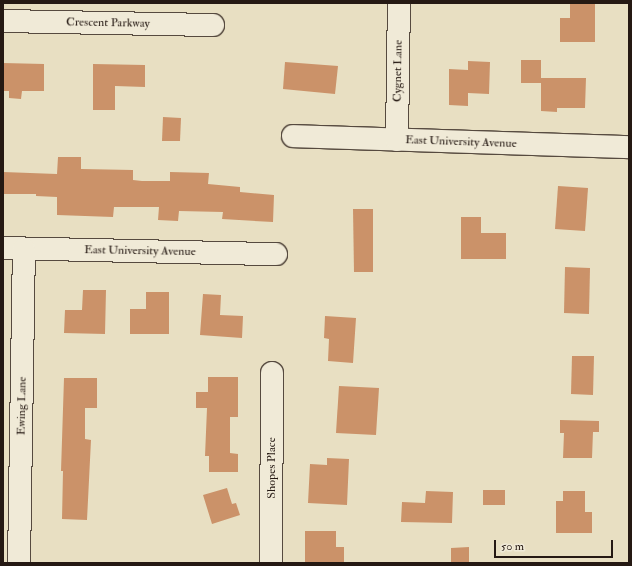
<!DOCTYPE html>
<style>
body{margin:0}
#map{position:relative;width:632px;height:566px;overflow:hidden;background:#e8dfc2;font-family:"IM FELL Double Pica",serif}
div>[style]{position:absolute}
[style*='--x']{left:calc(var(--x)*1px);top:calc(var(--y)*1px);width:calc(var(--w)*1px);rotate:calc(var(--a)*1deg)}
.building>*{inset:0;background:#cb9269}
.roads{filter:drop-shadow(1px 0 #564a3f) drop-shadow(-1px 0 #564a3f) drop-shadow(0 1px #564a3f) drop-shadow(0 -1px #564a3f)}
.minor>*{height:22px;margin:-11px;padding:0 11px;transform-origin:11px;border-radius:11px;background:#f0ead7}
span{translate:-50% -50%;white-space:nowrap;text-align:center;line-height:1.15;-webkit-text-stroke:4px #f0ead7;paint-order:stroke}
.street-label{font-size:12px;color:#251913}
.frame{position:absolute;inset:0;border:4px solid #251913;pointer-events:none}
.scale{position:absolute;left:494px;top:540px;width:119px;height:18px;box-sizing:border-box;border:2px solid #251913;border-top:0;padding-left:5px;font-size:12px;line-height:14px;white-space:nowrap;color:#251913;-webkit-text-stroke:3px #f0ead7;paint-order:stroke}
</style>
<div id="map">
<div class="building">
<div style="clip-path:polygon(570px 3px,595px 3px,595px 42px,560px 42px,560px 18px,570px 18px)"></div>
<div style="clip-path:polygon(521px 60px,541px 60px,541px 83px,521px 83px)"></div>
<div style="clip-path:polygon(468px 61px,490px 62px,489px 94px,468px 93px,468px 106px,449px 105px,449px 69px,468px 70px)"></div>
<div style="clip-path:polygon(285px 62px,338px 66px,335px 94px,283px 89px)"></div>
<div style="clip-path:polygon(3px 63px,44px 64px,44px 91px,22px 91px,21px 99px,9px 98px,9px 91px,3px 91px)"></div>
<div style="clip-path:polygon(93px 64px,145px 65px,145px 87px,115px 86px,115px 110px,93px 110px)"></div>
<div style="clip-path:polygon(541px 78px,586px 78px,585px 108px,557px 108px,557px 112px,541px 111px)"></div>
<div style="clip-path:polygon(163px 117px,181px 118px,180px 141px,162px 141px)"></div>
<div style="clip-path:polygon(58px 157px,81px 157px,81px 169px,133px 170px,133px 180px,142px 181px,170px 181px,170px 172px,209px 173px,208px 184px,240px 187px,240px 192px,274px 195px,273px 222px,222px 219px,223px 212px,179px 211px,178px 221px,158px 220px,159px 207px,114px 207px,113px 217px,57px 215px,57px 197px,36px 196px,36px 194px,3px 194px,3px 172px,57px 174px)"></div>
<div style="clip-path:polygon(558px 186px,588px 188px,585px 231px,555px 229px)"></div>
<div style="clip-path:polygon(353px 209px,373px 209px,373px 272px,354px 272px)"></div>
<div style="clip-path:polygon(461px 217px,481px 217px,481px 233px,506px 233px,506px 259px,461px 259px)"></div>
<div style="clip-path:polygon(565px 267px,590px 268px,589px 314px,564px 313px)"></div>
<div style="clip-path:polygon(83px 290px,106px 290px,105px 334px,64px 333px,65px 310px,82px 310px)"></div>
<div style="clip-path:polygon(146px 292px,169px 292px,169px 334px,130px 334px,130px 309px,146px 309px)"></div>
<div style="clip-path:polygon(203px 294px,221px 295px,220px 315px,243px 316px,242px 338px,200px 335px)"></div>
<div style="clip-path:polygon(325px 316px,356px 318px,353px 363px,328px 361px,329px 339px,324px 338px)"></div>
<div style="clip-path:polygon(572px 356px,594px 356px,593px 395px,571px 394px)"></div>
<div style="clip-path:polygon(208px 377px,238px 377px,238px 417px,230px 417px,230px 453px,238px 454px,238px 472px,209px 472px,209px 456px,205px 456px,207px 408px,196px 408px,196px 392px,208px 392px)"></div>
<div style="clip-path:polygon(64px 378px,97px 378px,97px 408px,85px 408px,85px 439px,91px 440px,87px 520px,62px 519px,63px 471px,61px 471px)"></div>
<div style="clip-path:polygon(339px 386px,379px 388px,376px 435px,336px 433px)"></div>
<div style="clip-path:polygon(560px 420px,599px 421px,599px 432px,593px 432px,592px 458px,563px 458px,564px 433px,560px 433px)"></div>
<div style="clip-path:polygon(327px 458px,349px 459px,347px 505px,308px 503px,310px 464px,327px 465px)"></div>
<div style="clip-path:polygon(227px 488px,232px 504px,236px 503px,240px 515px,212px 524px,203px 495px)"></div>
<div style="clip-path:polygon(483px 490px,505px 490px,505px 505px,483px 505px)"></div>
<div style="clip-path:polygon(426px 491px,453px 492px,452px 523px,401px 522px,402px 502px,425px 503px)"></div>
<div style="clip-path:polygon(563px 491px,585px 491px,585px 512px,592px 512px,592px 533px,556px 533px,556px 501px,563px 501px)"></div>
<div style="clip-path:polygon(305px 531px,336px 531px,336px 547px,344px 547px,344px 562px,305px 563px)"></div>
<div style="clip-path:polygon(469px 547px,469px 563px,451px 563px,451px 548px)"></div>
</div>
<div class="roads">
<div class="minor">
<div style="--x:3;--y:21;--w:210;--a:1.1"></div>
<div style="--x:293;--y:136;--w:336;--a:1.9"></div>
<div style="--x:397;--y:140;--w:137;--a:-89.2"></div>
<div style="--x:3;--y:248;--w:273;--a:1.3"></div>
<div style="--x:19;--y:563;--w:314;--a:-89.1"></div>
<div style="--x:271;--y:563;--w:190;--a:-89.7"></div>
</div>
</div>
<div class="street-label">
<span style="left:108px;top:23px;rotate:1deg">Crescent Parkway</span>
<span style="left:398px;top:71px;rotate:-89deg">Cygnet Lane</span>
<span style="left:461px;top:142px;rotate:2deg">East University Avenue</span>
<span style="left:140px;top:251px;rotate:1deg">East University Avenue</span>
<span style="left:22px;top:406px;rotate:-89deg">Ewing Lane</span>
<span style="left:272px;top:468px;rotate:-90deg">Shopes Place</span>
</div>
<div class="frame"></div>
<div class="scale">50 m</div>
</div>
